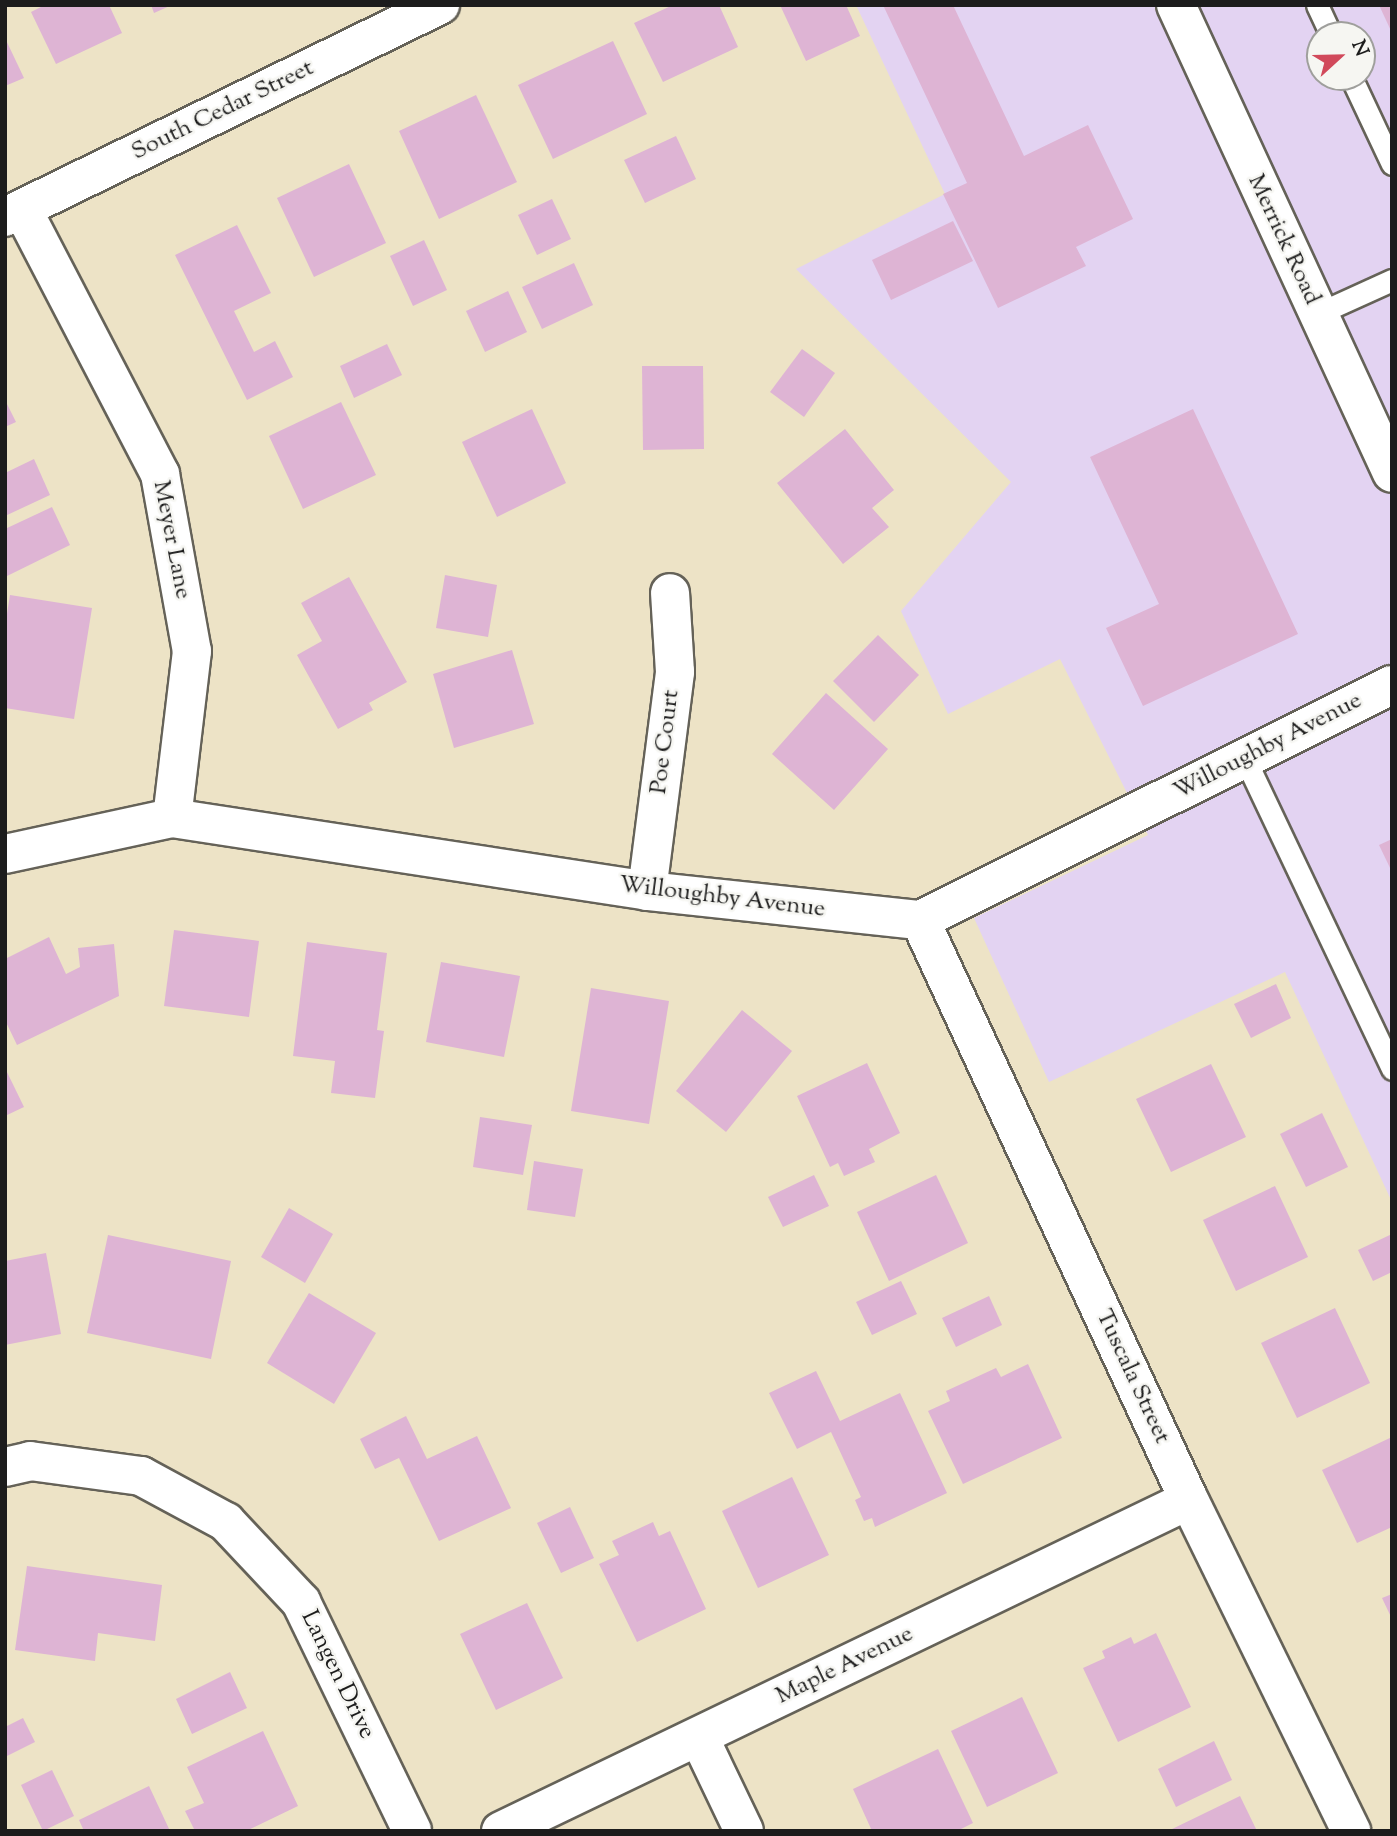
<!DOCTYPE html>
<style>
body{margin:0}
#map{position:relative;width:1397px;height:1836px;overflow:hidden;background:#ede3c6;font-family:"Sorts Mill Goudy",serif}
div>[style]{position:absolute}
[style*='--x']{left:calc(var(--x)*1px);top:calc(var(--y)*1px);width:calc(var(--w)*1px);rotate:calc(var(--a)*1deg)}
.built>*{inset:0;background:#e3d3f2}
.building>*{inset:0;background:#deb4d4}
.roads{filter:drop-shadow(2px 0 #656258) drop-shadow(-2px 0 #656258) drop-shadow(0 2px #656258) drop-shadow(0 -2px #656258)}
.lane>*{height:21px;margin:-10.5px;padding:0 10.5px;transform-origin:10.5px;border-radius:10.5px;background:#fff}
.street>*{height:38px;margin:-19px;padding:0 19px;transform-origin:19px;border-radius:19px;background:#fff}
.secondary>*{height:38px;margin:-19px;padding:0 19px;transform-origin:19px;border-radius:19px;background:#fff}
.primary>*{height:38px;margin:-19px;padding:0 19px;transform-origin:19px;border-radius:19px;background:#fff}
span{translate:-50% -50%;white-space:nowrap;text-align:center;line-height:1.15;-webkit-text-stroke:5px #f6f6f2;paint-order:stroke}
.street-label{font-size:24px;color:#1c1c1c}
.frame{position:absolute;inset:0;border:7px solid #1c1c1c;pointer-events:none}
.north{position:absolute;left:1306px;top:21px;width:70px;height:70px;box-sizing:border-box;background:#f6f6f2;border:2px solid #9f9f9c;border-radius:50%;rotate:68deg;font-size:19px;font-weight:700;line-height:28px;text-align:center;color:#1c1c1c}
.north::after{content:'';display:block;margin:auto;width:24px;height:32px;background:#d1495b;clip-path:polygon(50% 0,100% 100%,50% 72%,0 100%)}
</style>
<div id="map">
<div class="built">
<div style="clip-path:polygon(evenodd,856px 5px,1392px 5px,1392px 1202px,1285px 972px,1049px 1082px,974px 918px,1148px 835px,1060px 659px,948px 714px,901px 611px,1011px 482px,796px 269px,945px 194px,856px 5px,1320px 35px,1362px 35px,1362px 77px,1320px 77px,1320px 35px)"></div>
</div>
<div class="building">
<div style="clip-path:polygon(45px 5px,109px 5px,122px 33px,56px 64px,31px 12px)"></div>
<div style="clip-path:polygon(151px 5px,172px 5px,154px 13px)"></div>
<div style="clip-path:polygon(673px 5px,719px 5px,738px 47px,663px 82px,634px 23px)"></div>
<div style="clip-path:polygon(780px 5px,846px 5px,860px 36px,806px 61px)"></div>
<div style="clip-path:polygon(883px 5px,953px 5px,1024px 156px,1088px 125px,1133px 219px,1076px 247px,1086px 266px,998px 308px,943px 194px,967px 183px)"></div>
<div style="clip-path:polygon(1379px 5px,1392px 5px,1392px 33px)"></div>
<div style="clip-path:polygon(5px 38px,24px 78px,5px 86px)"></div>
<div style="clip-path:polygon(613px 41px,647px 114px,553px 159px,518px 85px)"></div>
<div style="clip-path:polygon(476px 95px,517px 182px,439px 219px,399px 131px)"></div>
<div style="clip-path:polygon(676px 136px,696px 179px,645px 203px,624px 160px)"></div>
<div style="clip-path:polygon(349px 164px,386px 243px,314px 277px,277px 198px)"></div>
<div style="clip-path:polygon(552px 199px,571px 239px,537px 255px,518px 215px)"></div>
<div style="clip-path:polygon(953px 221px,973px 261px,891px 300px,872px 260px)"></div>
<div style="clip-path:polygon(237px 225px,271px 293px,234px 311px,254px 352px,275px 341px,293px 377px,247px 400px,175px 255px)"></div>
<div style="clip-path:polygon(424px 240px,447px 290px,413px 306px,390px 256px)"></div>
<div style="clip-path:polygon(574px 263px,593px 305px,542px 329px,522px 287px)"></div>
<div style="clip-path:polygon(508px 291px,527px 332px,485px 352px,466px 311px)"></div>
<div style="clip-path:polygon(387px 344px,402px 375px,354px 398px,340px 366px)"></div>
<div style="clip-path:polygon(802px 349px,835px 373px,804px 417px,770px 392px)"></div>
<div style="clip-path:polygon(642px 366px,703px 366px,704px 449px,643px 450px)"></div>
<div style="clip-path:polygon(5px 400px,16px 422px,5px 427px)"></div>
<div style="clip-path:polygon(341px 402px,376px 475px,303px 509px,269px 436px)"></div>
<div style="clip-path:polygon(532px 409px,566px 483px,497px 517px,462px 442px)"></div>
<div style="clip-path:polygon(1193px 409px,1298px 634px,1143px 706px,1106px 628px,1159px 604px,1090px 457px)"></div>
<div style="clip-path:polygon(845px 429px,894px 490px,872px 508px,889px 527px,843px 564px,777px 483px)"></div>
<div style="clip-path:polygon(34px 459px,50px 495px,5px 516px,5px 473px)"></div>
<div style="clip-path:polygon(52px 507px,70px 545px,5px 577px,5px 529px)"></div>
<div style="clip-path:polygon(445px 575px,497px 585px,488px 637px,436px 628px)"></div>
<div style="clip-path:polygon(349px 577px,407px 682px,369px 703px,373px 710px,338px 729px,297px 655px,322px 641px,301px 603px)"></div>
<div style="clip-path:polygon(10px 595px,92px 608px,74px 719px,5px 708px,5px 626px)"></div>
<div style="clip-path:polygon(878px 635px,919px 675px,874px 722px,833px 681px)"></div>
<div style="clip-path:polygon(512px 650px,534px 724px,454px 748px,433px 674px)"></div>
<div style="clip-path:polygon(826px 693px,888px 749px,834px 810px,772px 754px)"></div>
<div style="clip-path:polygon(1392px 839px,1392px 872px,1379px 845px)"></div>
<div style="clip-path:polygon(174px 930px,259px 941px,249px 1017px,164px 1006px)"></div>
<div style="clip-path:polygon(49px 937px,66px 974px,80px 967px,78px 948px,114px 944px,119px 996px,17px 1045px,5px 1020px,5px 959px)"></div>
<div style="clip-path:polygon(307px 942px,387px 953px,377px 1030px,384px 1031px,375px 1098px,331px 1093px,335px 1061px,293px 1056px)"></div>
<div style="clip-path:polygon(441px 962px,520px 976px,504px 1057px,426px 1042px)"></div>
<div style="clip-path:polygon(1276px 984px,1291px 1018px,1251px 1038px,1234px 1004px)"></div>
<div style="clip-path:polygon(591px 988px,669px 1001px,649px 1124px,571px 1111px)"></div>
<div style="clip-path:polygon(742px 1010px,792px 1051px,726px 1132px,676px 1091px)"></div>
<div style="clip-path:polygon(867px 1063px,900px 1133px,869px 1149px,875px 1162px,844px 1176px,838px 1163px,830px 1167px,797px 1096px)"></div>
<div style="clip-path:polygon(1211px 1064px,1246px 1137px,1171px 1172px,1136px 1099px)"></div>
<div style="clip-path:polygon(5px 1068px,24px 1107px,5px 1116px)"></div>
<div style="clip-path:polygon(1322px 1113px,1348px 1167px,1306px 1187px,1280px 1134px)"></div>
<div style="clip-path:polygon(480px 1117px,532px 1125px,523px 1175px,473px 1167px)"></div>
<div style="clip-path:polygon(534px 1161px,583px 1169px,575px 1217px,527px 1210px)"></div>
<div style="clip-path:polygon(814px 1175px,829px 1206px,783px 1227px,768px 1197px)"></div>
<div style="clip-path:polygon(936px 1175px,968px 1243px,889px 1281px,857px 1212px)"></div>
<div style="clip-path:polygon(1275px 1186px,1308px 1257px,1236px 1291px,1203px 1220px)"></div>
<div style="clip-path:polygon(289px 1208px,333px 1234px,305px 1283px,261px 1257px)"></div>
<div style="clip-path:polygon(1392px 1234px,1392px 1272px,1373px 1281px,1358px 1250px)"></div>
<div style="clip-path:polygon(108px 1235px,231px 1261px,211px 1359px,87px 1333px)"></div>
<div style="clip-path:polygon(46px 1253px,61px 1334px,5px 1345px,5px 1261px)"></div>
<div style="clip-path:polygon(901px 1281px,917px 1314px,872px 1335px,856px 1302px)"></div>
<div style="clip-path:polygon(309px 1293px,376px 1333px,334px 1404px,267px 1363px)"></div>
<div style="clip-path:polygon(989px 1296px,1002px 1325px,956px 1347px,942px 1318px)"></div>
<div style="clip-path:polygon(1335px 1308px,1370px 1383px,1297px 1418px,1261px 1343px)"></div>
<div style="clip-path:polygon(1028px 1364px,1062px 1438px,963px 1484px,928px 1411px,950px 1401px,946px 1391px,996px 1368px,1001px 1377px)"></div>
<div style="clip-path:polygon(816px 1371px,840px 1421px,900px 1393px,947px 1493px,875px 1527px,872px 1518px,864px 1521px,855px 1500px,861px 1497px,831px 1432px,797px 1449px,769px 1393px)"></div>
<div style="clip-path:polygon(406px 1416px,427px 1459px,477px 1436px,511px 1508px,439px 1541px,399px 1458px,375px 1469px,360px 1439px)"></div>
<div style="clip-path:polygon(1392px 1437px,1392px 1527px,1357px 1543px,1322px 1470px)"></div>
<div style="clip-path:polygon(792px 1477px,829px 1555px,758px 1588px,722px 1511px)"></div>
<div style="clip-path:polygon(570px 1507px,594px 1558px,561px 1573px,537px 1523px)"></div>
<div style="clip-path:polygon(653px 1522px,659px 1536px,670px 1531px,706px 1609px,637px 1642px,599px 1564px,619px 1555px,612px 1541px)"></div>
<div style="clip-path:polygon(27px 1566px,162px 1585px,155px 1641px,98px 1633px,95px 1661px,15px 1650px)"></div>
<div style="clip-path:polygon(1392px 1594px,1392px 1619px,1382px 1598px)"></div>
<div style="clip-path:polygon(527px 1603px,563px 1678px,496px 1710px,460px 1634px)"></div>
<div style="clip-path:polygon(1156px 1633px,1191px 1707px,1118px 1742px,1083px 1668px,1105px 1658px,1102px 1651px,1131px 1637px,1134px 1644px)"></div>
<div style="clip-path:polygon(230px 1672px,247px 1708px,192px 1734px,176px 1699px)"></div>
<div style="clip-path:polygon(1022px 1697px,1058px 1773px,987px 1807px,951px 1731px)"></div>
<div style="clip-path:polygon(23px 1718px,35px 1742px,5px 1757px,5px 1727px)"></div>
<div style="clip-path:polygon(263px 1731px,298px 1806px,246px 1831px,195px 1831px,185px 1811px,204px 1803px,187px 1767px)"></div>
<div style="clip-path:polygon(1214px 1741px,1232px 1780px,1176px 1807px,1158px 1769px)"></div>
<div style="clip-path:polygon(938px 1749px,973px 1823px,957px 1831px,872px 1831px,853px 1789px)"></div>
<div style="clip-path:polygon(52px 1770px,74px 1816px,43px 1831px,21px 1785px)"></div>
<div style="clip-path:polygon(149px 1786px,170px 1831px,84px 1831px,79px 1820px)"></div>
<div style="clip-path:polygon(1240px 1796px,1257px 1831px,1168px 1831px)"></div>
</div>
<div class="roads">
<div class="lane">
<div style="--x:1317;--y:5;--w:33;--a:65"></div>
<div style="--x:1351;--y:77;--w:96;--a:64.8"></div>
<div style="--x:1317;--y:314;--w:82;--a:-24.4"></div>
<div style="--x:1245;--y:759;--w:343;--a:64.6"></div>
</div>
<div class="street">
<div style="--x:22;--y:209;--w:299;--a:62.5"></div>
<div style="--x:160;--y:474;--w:180;--a:79.8"></div>
<div style="--x:192;--y:651;--w:168;--a:96.8"></div>
<div style="--x:5;--y:854;--w:171;--a:-12.2"></div>
<div style="--x:172;--y:818;--w:481;--a:8.7"></div>
<div style="--x:647;--y:891;--w:275;--a:6.1"></div>
<div style="--x:920;--y:920;--w:527;--a:-26.47"></div>
<div style="--x:647;--y:891;--w:221;--a:-82.7"></div>
<div style="--x:675;--y:672;--w:79;--a:-93.6"></div>
<div style="--x:920;--y:920;--w:639;--a:65.12"></div>
<div style="--x:1189;--y:1500;--w:369;--a:63.9"></div>
<div style="--x:5;--y:1467;--w:26;--a:-13"></div>
<div style="--x:30;--y:1461;--w:112;--a:7.7"></div>
<div style="--x:141;--y:1476;--w:97;--a:28.4"></div>
<div style="--x:226;--y:1522;--w:110;--a:46.8"></div>
<div style="--x:301;--y:1602;--w:254;--a:64.1"></div>
<div style="--x:699;--y:1737;--w:104;--a:64.4"></div>
<div style="--x:501;--y:1831;--w:763;--a:-25.69"></div>
</div>
<div class="secondary">
<div style="--x:5;--y:217;--w:484;--a:-26"></div>
</div>
<div class="primary">
<div style="--x:1176;--y:5;--w:515;--a:65.22"></div>
</div>
</div>
<div class="street-label">
<span style="left:223px;top:111px;rotate:-26deg">South Cedar Street</span>
<span style="left:1283px;top:240px;rotate:65deg">Merrick Road</span>
<span style="left:171px;top:540px;rotate:79deg">Meyer Lane</span>
<span style="left:666px;top:742px;rotate:-83deg">Poe Court</span>
<span style="left:1268px;top:747px;rotate:-27deg">Willoughby Avenue</span>
<span style="left:722px;top:898px;rotate:7deg">Willoughby Avenue</span>
<span style="left:1132px;top:1377px;rotate:65deg">Tuscala Street</span>
<span style="left:845px;top:1666px;rotate:-26deg">Maple Avenue</span>
<span style="left:337px;top:1675px;rotate:64deg">Langen Drive</span>
</div>
<div class="frame"></div>
<div class="north">N</div>
</div>
